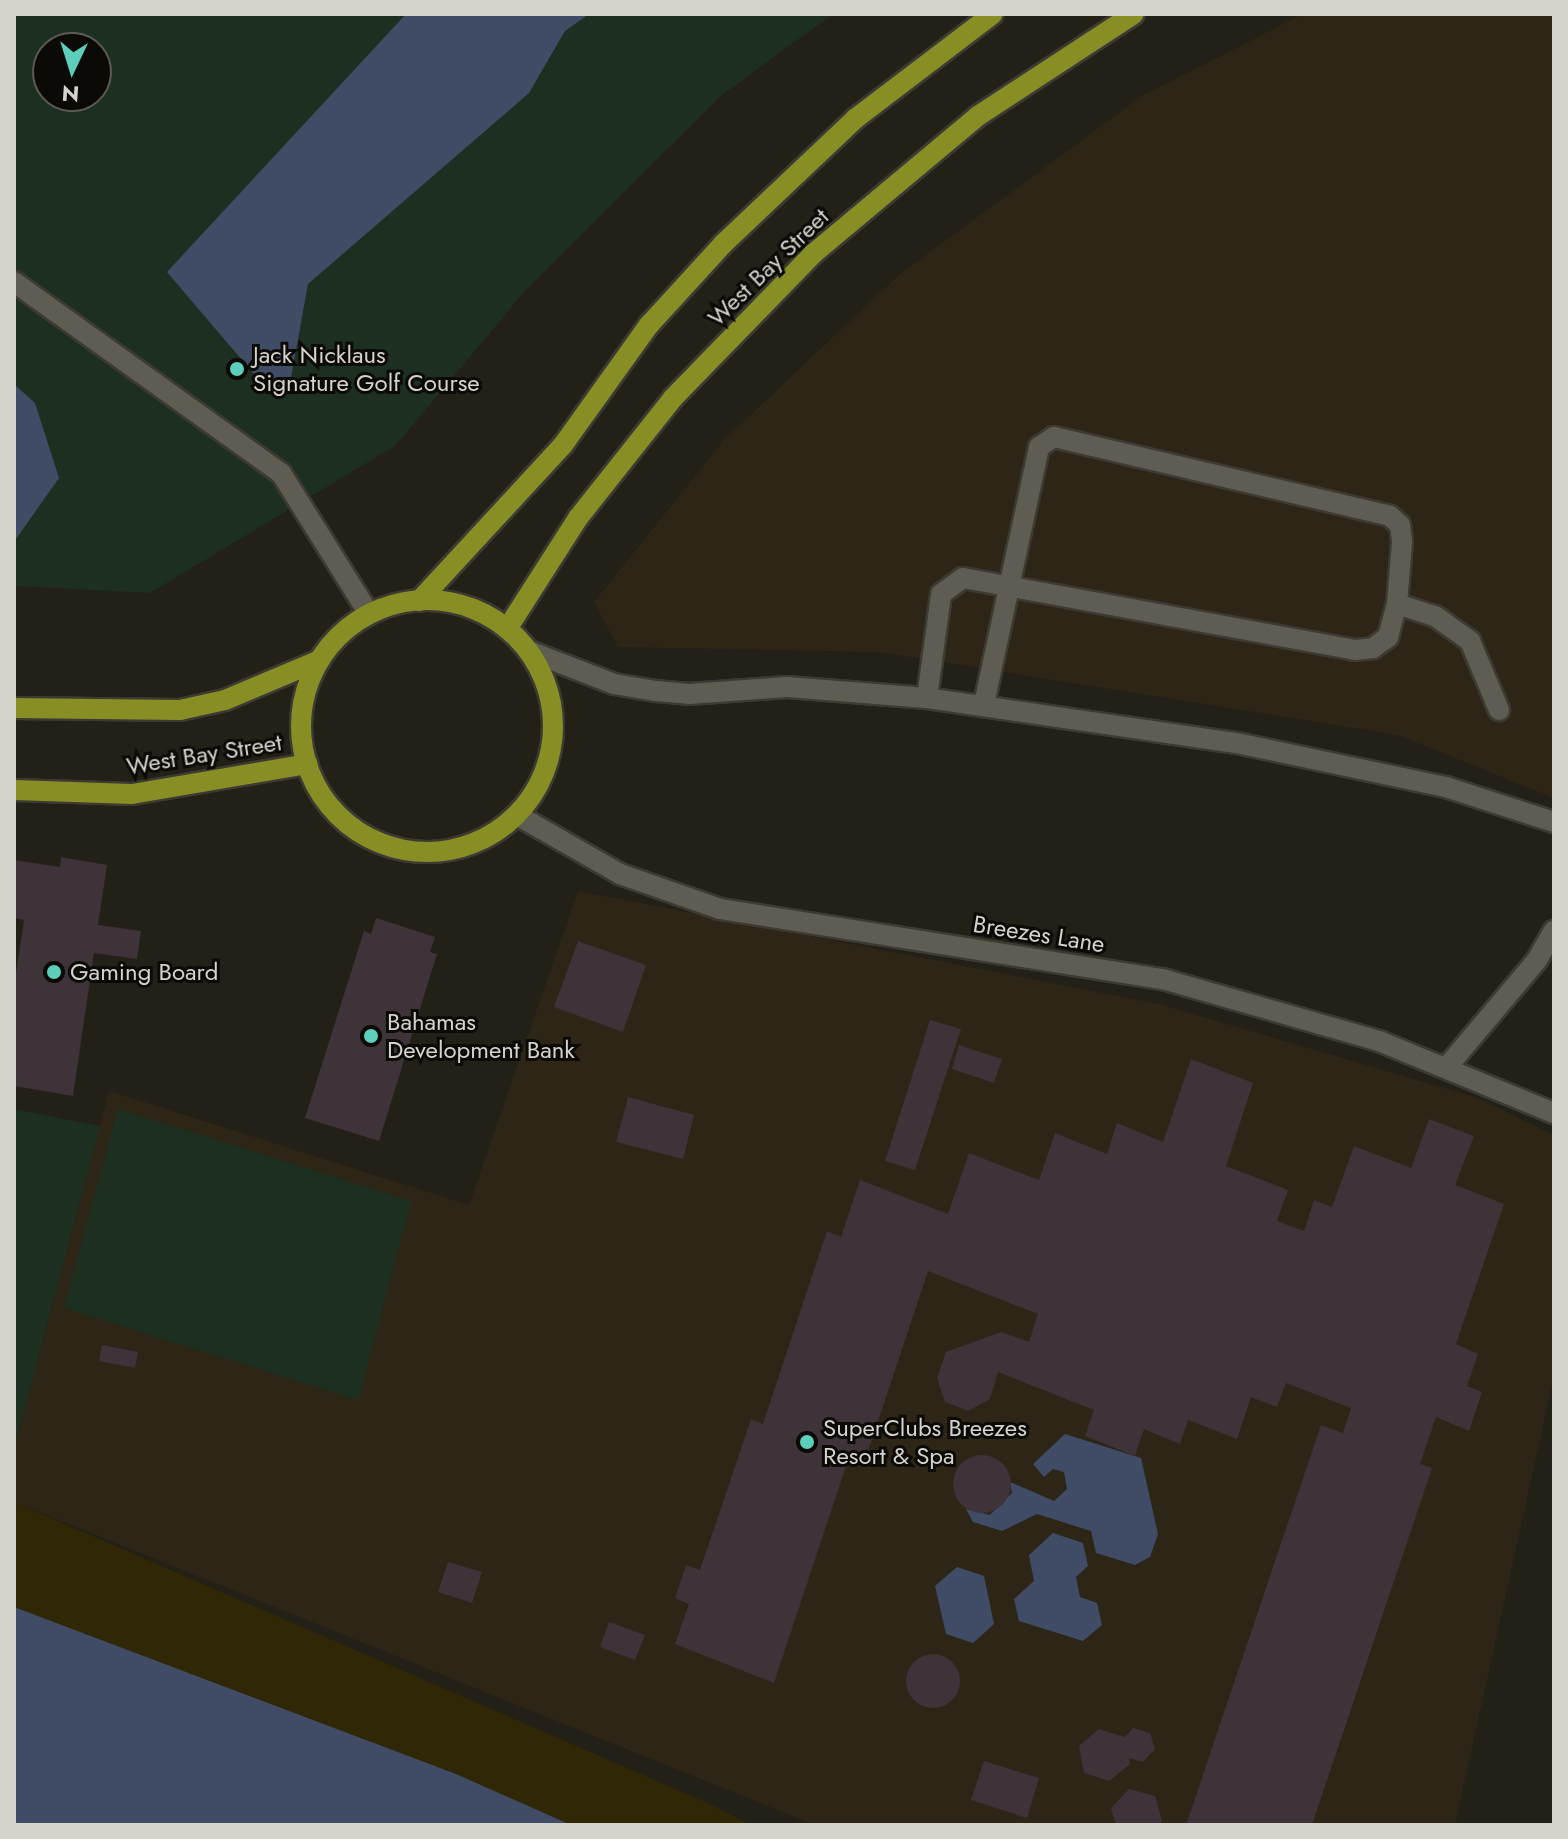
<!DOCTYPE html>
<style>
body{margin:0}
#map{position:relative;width:1568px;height:1839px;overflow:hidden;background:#222017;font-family:Jost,sans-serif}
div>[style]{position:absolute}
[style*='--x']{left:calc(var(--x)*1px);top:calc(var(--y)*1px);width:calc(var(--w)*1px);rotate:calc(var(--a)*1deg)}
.commercial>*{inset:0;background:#2d2616}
.green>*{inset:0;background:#1c2f21}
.sand>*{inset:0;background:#2f2705}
.water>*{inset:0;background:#404c66}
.building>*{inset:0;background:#3d3338}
.round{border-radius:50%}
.roads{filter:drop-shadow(2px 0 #3c3a33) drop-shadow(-2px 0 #3c3a33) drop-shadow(0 2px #3c3a33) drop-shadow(0 -2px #3c3a33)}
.service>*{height:20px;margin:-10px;padding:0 10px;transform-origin:10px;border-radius:10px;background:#5f5d52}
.primary>*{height:20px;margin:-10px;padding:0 10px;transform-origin:10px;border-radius:10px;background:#878f24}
.primary>.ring{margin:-10px;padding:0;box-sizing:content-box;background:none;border:20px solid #878f24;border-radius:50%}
.dots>*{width:22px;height:22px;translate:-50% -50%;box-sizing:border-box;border:4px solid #0b0a06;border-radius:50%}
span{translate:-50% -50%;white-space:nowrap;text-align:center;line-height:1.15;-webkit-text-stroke:6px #0b0a06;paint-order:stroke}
.street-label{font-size:24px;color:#d4d3cc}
.poi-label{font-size:24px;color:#d4d3cc}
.left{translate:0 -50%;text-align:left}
.frame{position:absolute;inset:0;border:16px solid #d4d3cc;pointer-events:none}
.north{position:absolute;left:32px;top:32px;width:80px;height:80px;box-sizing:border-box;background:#0b0a06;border:2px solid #5b5a55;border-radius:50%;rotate:184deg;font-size:22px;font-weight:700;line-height:32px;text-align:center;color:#d4d3cc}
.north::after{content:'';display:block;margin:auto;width:28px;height:36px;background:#5ccebb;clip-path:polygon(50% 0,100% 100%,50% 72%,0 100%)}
</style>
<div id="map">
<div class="commercial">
<div style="clip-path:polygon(1303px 14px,1554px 14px,1554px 798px,1398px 735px,879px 652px,618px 647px,594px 602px,725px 439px,900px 274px,1142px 96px)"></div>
<div style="clip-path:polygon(578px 891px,1159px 1004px,1478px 1098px,1554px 1135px,1554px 1376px,1455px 1825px,815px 1825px,14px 1502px,14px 1448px,109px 1091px,469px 1205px)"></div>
</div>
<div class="green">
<div style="clip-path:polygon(evenodd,14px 14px,833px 14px,722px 95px,525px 291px,395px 446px,150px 593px,14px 586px,14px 14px,48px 48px,96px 48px,96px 96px,48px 96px,48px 48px)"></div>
<div style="clip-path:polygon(14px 1109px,100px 1126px,14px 1448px)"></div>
<div style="clip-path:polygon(118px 1109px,411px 1201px,358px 1400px,64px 1308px)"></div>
</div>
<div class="sand">
<div style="clip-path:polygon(14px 1502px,708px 1803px,751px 1825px,260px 1825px,14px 1748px)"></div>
</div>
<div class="water">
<div style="clip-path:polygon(406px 14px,589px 14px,565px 31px,529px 93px,308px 284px,289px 389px,265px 387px,167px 272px)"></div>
<div style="clip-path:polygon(14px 384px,35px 403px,59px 478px,16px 539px)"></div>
<div style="clip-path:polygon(1065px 1434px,1141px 1458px,1158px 1534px,1150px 1557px,1135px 1565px,1096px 1553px,1091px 1531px,1037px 1514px,1002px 1531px,973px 1522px,966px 1509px,990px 1515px,1012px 1493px,1010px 1482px,1054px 1501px,1067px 1489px,1064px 1472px,1053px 1469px,1044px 1477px,1033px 1464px)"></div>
<div style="clip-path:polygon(1053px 1533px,1083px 1543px,1088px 1566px,1076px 1577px,1080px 1597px,1097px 1603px,1102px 1625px,1083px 1641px,1019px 1621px,1014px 1599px,1034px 1581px,1029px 1555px)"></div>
<div style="clip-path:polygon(957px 1567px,984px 1576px,994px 1624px,973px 1643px,946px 1634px,935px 1586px)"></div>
<div style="clip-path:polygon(14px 1607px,456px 1774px,571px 1825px,14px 1825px)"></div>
</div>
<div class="building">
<div style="clip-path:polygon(61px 857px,107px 865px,98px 925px,141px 931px,137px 959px,94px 953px,73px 1096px,14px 1086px,14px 986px,24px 920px,14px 918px,14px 860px,60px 867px)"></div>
<div style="clip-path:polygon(376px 918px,435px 937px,430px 952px,437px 954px,379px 1141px,305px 1118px,364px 931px,371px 934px)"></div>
<div style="clip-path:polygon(578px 941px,646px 965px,623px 1032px,554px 1007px)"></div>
<div style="clip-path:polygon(930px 1020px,961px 1029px,915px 1170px,885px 1161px)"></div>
<div style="clip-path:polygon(959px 1045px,1002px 1059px,994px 1083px,952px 1069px)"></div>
<div style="clip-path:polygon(1191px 1059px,1253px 1083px,1226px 1166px,1288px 1190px,1277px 1221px,1304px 1231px,1314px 1200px,1332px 1207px,1354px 1146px,1411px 1168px,1429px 1119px,1474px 1136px,1455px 1185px,1504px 1204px,1456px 1344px,1478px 1354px,1467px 1386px,1482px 1392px,1469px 1431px,1436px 1417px,1420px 1464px,1432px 1468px,1312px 1825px,1186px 1825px,1321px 1425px,1343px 1433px,1351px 1408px,1286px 1383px,1277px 1407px,1251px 1397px,1237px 1439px,1188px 1420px,1180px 1444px,1144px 1429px,1135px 1456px,1085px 1436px,1094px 1410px,998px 1372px,990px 1399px,968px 1411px,945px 1402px,937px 1378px,946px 1352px,1001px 1332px,1029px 1342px,1038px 1314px,928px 1271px,864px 1463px,849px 1457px,774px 1683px,675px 1644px,689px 1604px,675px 1598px,686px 1565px,700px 1570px,751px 1419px,763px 1424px,827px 1231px,841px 1237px,860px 1180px,948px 1214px,969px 1153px,1039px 1180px,1055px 1133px,1107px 1154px,1117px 1123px,1163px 1142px)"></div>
<div style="clip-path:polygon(628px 1097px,694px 1115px,683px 1159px,616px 1142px)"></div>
<div style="clip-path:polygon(102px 1345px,138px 1352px,135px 1368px,99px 1361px)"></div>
<div class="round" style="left:953px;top:1455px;width:58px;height:58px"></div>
<div style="clip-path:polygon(448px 1562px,482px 1572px,472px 1603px,438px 1592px)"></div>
<div style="clip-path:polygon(609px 1622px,645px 1635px,635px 1660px,600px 1647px)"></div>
<div class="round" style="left:906px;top:1654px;width:54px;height:54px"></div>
<div style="clip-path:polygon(1133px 1728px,1150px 1733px,1155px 1749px,1143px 1762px,1129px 1758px,1130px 1764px,1109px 1781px,1084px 1773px,1079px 1746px,1099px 1729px,1125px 1737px)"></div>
<div style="clip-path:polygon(984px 1761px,1039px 1778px,1027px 1818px,971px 1800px)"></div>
<div style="clip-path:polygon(1129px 1789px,1155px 1796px,1162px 1821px,1158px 1825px,1116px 1825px,1111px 1808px)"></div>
</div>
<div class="roads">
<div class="service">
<div style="--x:14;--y:282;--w:328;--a:35.6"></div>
<div style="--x:281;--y:473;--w:166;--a:58"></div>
<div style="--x:529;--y:651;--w:91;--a:21.2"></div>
<div style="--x:614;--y:684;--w:43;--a:9.5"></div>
<div style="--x:656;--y:691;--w:33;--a:5"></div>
<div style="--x:689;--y:694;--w:98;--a:-4.1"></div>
<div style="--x:787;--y:687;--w:140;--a:4.5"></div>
<div style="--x:927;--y:698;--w:313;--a:8.3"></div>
<div style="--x:1237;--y:743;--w:214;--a:11.9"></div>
<div style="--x:1446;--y:787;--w:114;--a:18"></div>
<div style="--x:927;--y:698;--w:105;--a:-82.3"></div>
<div style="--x:941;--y:594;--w:27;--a:-36"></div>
<div style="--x:963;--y:578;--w:399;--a:10.4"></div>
<div style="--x:1355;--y:650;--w:18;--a:-6"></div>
<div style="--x:1373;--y:648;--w:19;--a:-36"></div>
<div style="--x:1388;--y:637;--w:34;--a:-75"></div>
<div style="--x:1397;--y:604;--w:40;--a:18"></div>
<div style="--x:1435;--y:616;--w:43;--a:35.5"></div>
<div style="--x:1470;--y:641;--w:75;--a:67.2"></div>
<div style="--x:984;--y:704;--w:263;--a:-77.9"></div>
<div style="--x:1039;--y:447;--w:18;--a:-34"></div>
<div style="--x:1054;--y:437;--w:345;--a:13.2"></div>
<div style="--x:1390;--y:516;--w:13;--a:42"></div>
<div style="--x:1400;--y:525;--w:17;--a:83"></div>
<div style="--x:1402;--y:542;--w:62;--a:94.6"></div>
<div style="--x:517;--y:815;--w:119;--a:29.8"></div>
<div style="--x:620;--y:874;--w:106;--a:19.3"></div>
<div style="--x:720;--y:909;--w:452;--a:9"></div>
<div style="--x:1166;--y:980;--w:222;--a:16"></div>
<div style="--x:1379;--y:1041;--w:189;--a:22.4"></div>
<div style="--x:1447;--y:1067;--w:140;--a:-49.9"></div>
<div style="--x:1537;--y:960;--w:34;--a:-60"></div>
</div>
<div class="primary">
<div class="ring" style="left:301px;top:600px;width:232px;height:232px"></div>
<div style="--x:419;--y:601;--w:212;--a:-47.3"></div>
<div style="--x:563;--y:445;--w:148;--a:-54.4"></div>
<div style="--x:649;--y:325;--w:110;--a:-47.6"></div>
<div style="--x:723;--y:244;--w:182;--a:-43.4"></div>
<div style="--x:855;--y:119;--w:173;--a:-37.3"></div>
<div style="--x:507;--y:629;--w:132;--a:-57.4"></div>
<div style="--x:578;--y:518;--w:153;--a:-51.6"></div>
<div style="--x:673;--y:398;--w:201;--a:-45.8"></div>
<div style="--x:813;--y:254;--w:215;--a:-39.9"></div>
<div style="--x:978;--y:116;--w:186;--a:-33.2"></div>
<div style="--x:14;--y:708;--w:166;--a:0.7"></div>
<div style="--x:180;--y:710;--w:46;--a:-12.5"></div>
<div style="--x:225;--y:700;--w:103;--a:-22.8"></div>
<div style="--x:14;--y:790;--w:118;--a:1.9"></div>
<div style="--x:132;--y:794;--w:178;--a:-9.7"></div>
</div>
</div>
<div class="dots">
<div style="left:237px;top:369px;background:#5ccebb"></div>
<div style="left:54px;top:972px;background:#5ccebb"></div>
<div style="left:371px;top:1036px;background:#5ccebb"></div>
<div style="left:807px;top:1442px;background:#5ccebb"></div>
</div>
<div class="street-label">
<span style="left:768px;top:267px;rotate:-44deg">West Bay Street</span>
<span style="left:204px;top:754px;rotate:-9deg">West Bay Street</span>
<span style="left:1039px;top:934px;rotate:9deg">Breezes Lane</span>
</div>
<div class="poi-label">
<span class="left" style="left:253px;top:369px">Jack Nicklaus<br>Signature Golf Course</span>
<span class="left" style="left:70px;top:972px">Gaming Board</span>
<span class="left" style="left:387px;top:1036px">Bahamas<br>Development Bank</span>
<span class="left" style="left:823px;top:1442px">SuperClubs Breezes<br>Resort &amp; Spa</span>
</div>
<div class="frame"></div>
<div class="north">N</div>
</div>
